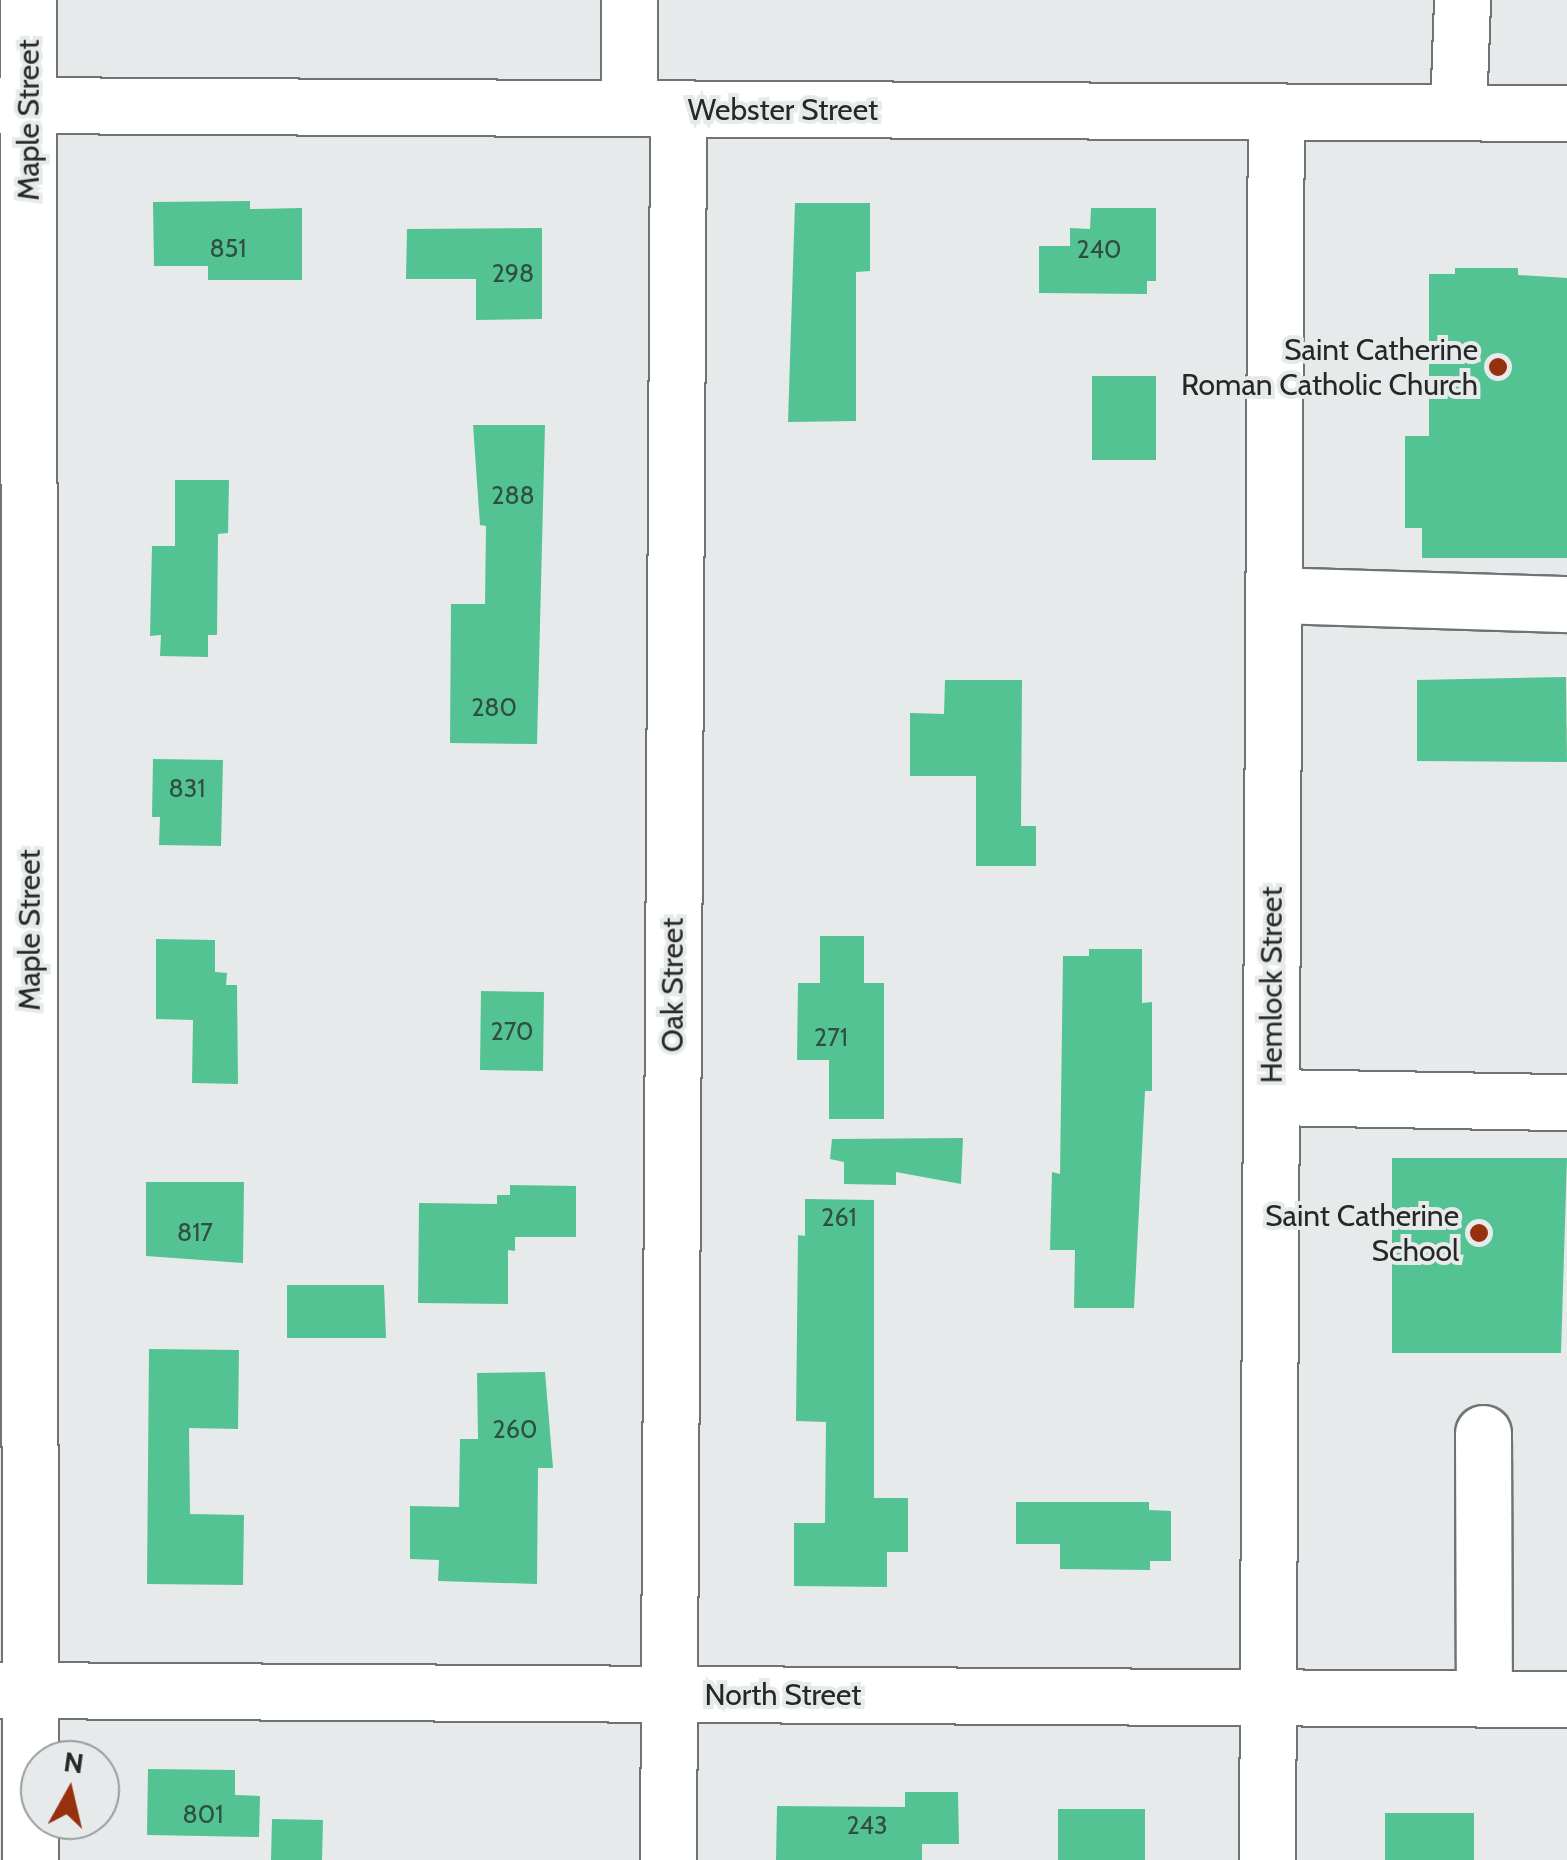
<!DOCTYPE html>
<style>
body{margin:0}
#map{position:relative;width:1567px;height:1860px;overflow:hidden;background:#e6eaea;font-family:Cabin,sans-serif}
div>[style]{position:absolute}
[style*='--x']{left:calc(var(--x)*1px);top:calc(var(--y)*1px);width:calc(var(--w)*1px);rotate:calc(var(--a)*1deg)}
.building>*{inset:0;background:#53c394}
.roads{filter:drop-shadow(2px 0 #6f7373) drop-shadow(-2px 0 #6f7373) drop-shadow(0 2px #6f7373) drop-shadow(0 -2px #6f7373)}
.minor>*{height:55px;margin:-27.5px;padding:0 27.5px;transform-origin:27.5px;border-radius:27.5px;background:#fff}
.major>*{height:55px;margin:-27.5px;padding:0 27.5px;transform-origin:27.5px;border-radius:27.5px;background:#fff}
.dots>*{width:28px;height:28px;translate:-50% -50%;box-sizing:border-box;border:5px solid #e6eaea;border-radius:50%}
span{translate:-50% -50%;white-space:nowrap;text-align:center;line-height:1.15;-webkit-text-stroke:8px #e6eaea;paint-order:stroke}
.number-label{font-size:25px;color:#314e42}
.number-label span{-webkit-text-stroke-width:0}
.street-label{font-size:30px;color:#262727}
.poi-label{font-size:30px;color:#262727}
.right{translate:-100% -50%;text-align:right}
.north{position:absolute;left:20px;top:1740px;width:100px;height:100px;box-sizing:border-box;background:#e6eaea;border:2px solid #999c9c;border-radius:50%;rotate:8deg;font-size:28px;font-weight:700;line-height:40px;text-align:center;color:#262727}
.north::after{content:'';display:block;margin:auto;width:35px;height:45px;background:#97300e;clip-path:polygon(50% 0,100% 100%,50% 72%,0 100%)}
</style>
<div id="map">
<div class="building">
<div style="clip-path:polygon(250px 201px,250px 209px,302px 208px,302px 280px,208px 280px,208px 266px,154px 266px,153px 202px)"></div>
<div style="clip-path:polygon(795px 203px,870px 203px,870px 271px,856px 272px,856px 421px,788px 422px)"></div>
<div style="clip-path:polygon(1091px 208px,1156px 208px,1156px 281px,1147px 281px,1147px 294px,1039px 293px,1039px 246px,1070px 246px,1070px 228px,1090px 229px)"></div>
<div style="clip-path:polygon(542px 228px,542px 319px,476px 320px,476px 279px,406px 279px,407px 229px)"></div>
<div style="clip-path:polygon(1455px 268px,1518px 268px,1518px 275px,1567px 278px,1567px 558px,1422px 558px,1422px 528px,1405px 528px,1405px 436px,1429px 436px,1429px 274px,1455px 274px)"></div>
<div style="clip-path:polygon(1092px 376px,1156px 376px,1156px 460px,1092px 460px)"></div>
<div style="clip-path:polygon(473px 425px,545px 425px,537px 744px,450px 743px,451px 604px,485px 604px,486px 526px,480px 525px)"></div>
<div style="clip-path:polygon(175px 480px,229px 480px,228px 533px,218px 534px,217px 635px,208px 635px,208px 657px,160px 656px,161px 635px,150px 636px,152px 546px,175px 546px)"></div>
<div style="clip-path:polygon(1566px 677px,1567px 762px,1417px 761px,1417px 680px)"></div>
<div style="clip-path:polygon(945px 680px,1022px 680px,1021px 826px,1036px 826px,1036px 866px,976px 866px,976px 776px,910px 776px,910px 713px,944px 714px)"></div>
<div style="clip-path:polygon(153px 759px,223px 760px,221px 846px,159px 845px,160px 817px,152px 817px)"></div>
<div style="clip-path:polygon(820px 936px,864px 936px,864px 983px,884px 983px,884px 1119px,829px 1119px,829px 1060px,797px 1060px,798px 983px,820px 983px)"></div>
<div style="clip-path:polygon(156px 939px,215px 940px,215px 972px,227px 973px,226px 985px,237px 985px,238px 1084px,192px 1083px,193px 1020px,156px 1019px)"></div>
<div style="clip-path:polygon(1089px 949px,1142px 949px,1142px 1003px,1152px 1002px,1152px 1091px,1145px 1091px,1134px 1308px,1074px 1308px,1075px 1250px,1050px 1250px,1052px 1172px,1060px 1174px,1063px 956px,1089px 956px)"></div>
<div style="clip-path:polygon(481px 991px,544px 992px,543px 1071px,480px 1070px)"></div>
<div style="clip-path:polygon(963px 1138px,961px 1184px,896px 1172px,896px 1185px,844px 1184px,844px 1162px,830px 1159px,832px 1139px)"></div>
<div style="clip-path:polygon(1392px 1158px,1567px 1158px,1561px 1353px,1392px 1353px)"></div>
<div style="clip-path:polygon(146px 1182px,244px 1182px,243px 1263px,146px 1256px)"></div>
<div style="clip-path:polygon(510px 1185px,576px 1186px,576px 1237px,515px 1237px,515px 1251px,508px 1250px,508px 1304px,418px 1303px,419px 1203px,497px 1204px,497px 1195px,510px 1195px)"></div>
<div style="clip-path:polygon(805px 1199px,874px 1200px,874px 1498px,908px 1498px,908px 1552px,887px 1552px,887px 1587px,794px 1586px,794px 1523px,825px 1523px,826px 1422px,796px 1421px,798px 1235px,805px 1236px)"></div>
<div style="clip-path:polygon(287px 1285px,384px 1285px,386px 1338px,287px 1338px)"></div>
<div style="clip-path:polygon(149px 1349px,239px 1350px,238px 1429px,189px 1428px,190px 1514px,244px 1515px,243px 1585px,147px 1584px)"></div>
<div style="clip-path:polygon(545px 1372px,553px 1468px,538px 1468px,537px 1584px,438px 1581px,439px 1560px,410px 1559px,410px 1506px,459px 1507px,460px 1439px,478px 1439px,477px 1373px)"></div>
<div style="clip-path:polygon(1016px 1502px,1149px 1502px,1149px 1510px,1171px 1511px,1171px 1561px,1150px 1561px,1150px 1570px,1060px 1569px,1060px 1544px,1016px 1544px)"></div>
<div style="clip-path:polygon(148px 1769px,235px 1770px,235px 1795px,260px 1796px,259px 1837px,147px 1835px)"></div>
<div style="clip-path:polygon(905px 1792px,958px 1792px,959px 1844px,922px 1844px,922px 1860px,776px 1860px,777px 1806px,905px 1807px)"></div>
<div style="clip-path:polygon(1058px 1809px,1145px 1809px,1145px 1860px,1058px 1860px)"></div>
<div style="clip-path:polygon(1385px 1813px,1474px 1813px,1474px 1860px,1385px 1860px)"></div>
<div style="clip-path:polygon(272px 1819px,323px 1820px,322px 1860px,271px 1860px)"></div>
</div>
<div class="roads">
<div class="minor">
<div style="--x:0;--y:105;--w:1567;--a:0.29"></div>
<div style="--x:629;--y:108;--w:108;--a:-90"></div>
<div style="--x:1458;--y:111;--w:111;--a:-87.9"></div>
<div style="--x:1274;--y:595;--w:293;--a:1.8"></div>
<div style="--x:1271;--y:1097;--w:296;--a:1"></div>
<div style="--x:1483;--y:1433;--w:266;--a:89.8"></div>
<div style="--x:0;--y:1690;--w:1567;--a:0.33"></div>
<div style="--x:668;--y:1860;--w:1750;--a:-89.67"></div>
<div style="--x:1267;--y:1860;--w:1749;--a:-89.71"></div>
</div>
<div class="major">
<div style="--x:28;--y:0;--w:1860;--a:89.94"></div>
</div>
</div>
<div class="dots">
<div style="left:1498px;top:367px;background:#97300e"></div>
<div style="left:1479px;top:1233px;background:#97300e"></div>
</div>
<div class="number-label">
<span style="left:228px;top:248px">851</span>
<span style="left:1099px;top:249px">240</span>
<span style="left:513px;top:273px">298</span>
<span style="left:513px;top:495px">288</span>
<span style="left:494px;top:707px">280</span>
<span style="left:187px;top:788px">831</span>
<span style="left:512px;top:1031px">270</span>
<span style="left:831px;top:1037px">271</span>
<span style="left:839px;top:1217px">261</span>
<span style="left:195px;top:1232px">817</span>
<span style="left:515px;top:1429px">260</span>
<span style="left:203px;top:1814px">801</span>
<span style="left:867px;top:1825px">243</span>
</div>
<div class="street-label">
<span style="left:783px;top:110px">Webster Street</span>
<span style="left:29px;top:120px;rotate:-90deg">Maple Street</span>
<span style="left:30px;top:930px;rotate:-90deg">Maple Street</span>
<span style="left:673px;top:985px;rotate:-90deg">Oak Street</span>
<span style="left:1272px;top:985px;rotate:-90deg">Hemlock Street</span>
<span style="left:783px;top:1695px">North Street</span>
</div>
<div class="poi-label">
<span class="right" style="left:1478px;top:367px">Saint Catherine<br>Roman Catholic Church</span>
<span class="right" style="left:1459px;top:1233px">Saint Catherine<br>School</span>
</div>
<div class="north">N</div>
</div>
